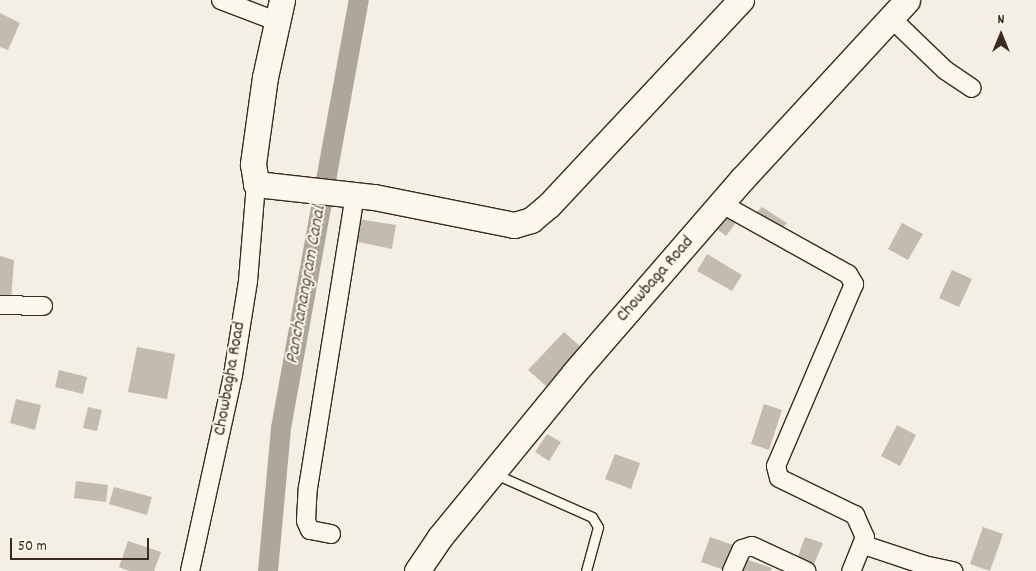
<!DOCTYPE html>
<style>
body{margin:0}
#map{position:relative;width:1036px;height:571px;overflow:hidden;background:#f3efe4;font-family:Dekko,sans-serif}
div>[style]{position:absolute}
[style*='--x']{left:calc(var(--x)*1px);top:calc(var(--y)*1px);width:calc(var(--w)*1px);rotate:calc(var(--a)*1deg)}
.canal>*{height:20px;margin:-10px;padding:0 10px;transform-origin:10px;border-radius:10px;background:#afa69a}
.building>*{inset:0;background:#c3bbb0}
.roads{filter:drop-shadow(1px 0 #3b2a1e) drop-shadow(-1px 0 #3b2a1e) drop-shadow(0 1px #3b2a1e) drop-shadow(0 -1px #3b2a1e)}
.lane>*{height:9px;margin:-4.5px;padding:0 4.5px;transform-origin:4.5px;border-radius:4.5px;background:#fbf7ec}
.street>*{height:18px;margin:-9px;padding:0 9px;transform-origin:9px;border-radius:9px;background:#fbf7ec}
.secondary>*{height:25px;margin:-12.5px;padding:0 12.5px;transform-origin:12.5px;border-radius:12.5px;background:#fbf7ec}
span{translate:-50% -50%;white-space:nowrap;text-align:center;line-height:1.15;-webkit-text-stroke:4px #fbf7ec;paint-order:stroke}
.street-label{font-size:18px;color:#3b2a1e}
.water-label{font-size:19px;color:#645549;font-style:italic}
.north{position:absolute;left:976px;top:10px;width:50px;height:50px;-webkit-text-stroke:4px #fbf7ec;paint-order:stroke;rotate:0deg;font-size:14px;font-weight:700;line-height:20px;text-align:center;color:#3b2a1e}
.north::after{content:'';display:block;margin:auto;width:18px;height:22px;background:#3b2a1e;clip-path:polygon(50% 0,100% 100%,50% 72%,0 100%)}
.scale{position:absolute;left:10px;top:538px;width:139px;height:22px;box-sizing:border-box;border:2px solid #3b2a1e;border-top:0;padding-left:6px;font-size:15px;line-height:18px;white-space:nowrap;color:#3b2a1e;-webkit-text-stroke:4px #fbf7ec;paint-order:stroke}
</style>
<div id="map">
<div class="canal">
<div style="--x:268;--y:571;--w:144;--a:-84.8"></div>
<div style="--x:281;--y:428;--w:435;--a:-79.7"></div>
</div>
<div class="building">
<div style="clip-path:polygon(0 13px,20px 23px,8px 50px,0 47px)"></div>
<div style="clip-path:polygon(762px 207px,787px 223px,779px 232px,754px 215px)"></div>
<div style="clip-path:polygon(724px 212px,737px 221px,726px 236px,713px 226px)"></div>
<div style="clip-path:polygon(358px 219px,396px 225px,392px 249px,354px 241px)"></div>
<div style="clip-path:polygon(902px 223px,923px 234px,908px 260px,888px 249px)"></div>
<div style="clip-path:polygon(707px 254px,742px 275px,732px 291px,697px 271px)"></div>
<div style="clip-path:polygon(0 256px,14px 260px,11px 301px,0 300px)"></div>
<div style="clip-path:polygon(952px 270px,972px 279px,959px 307px,939px 298px)"></div>
<div style="clip-path:polygon(564px 332px,582px 348px,546px 386px,528px 370px)"></div>
<div style="clip-path:polygon(137px 347px,175px 354px,167px 399px,128px 392px)"></div>
<div style="clip-path:polygon(59px 370px,87px 377px,83px 394px,55px 387px)"></div>
<div style="clip-path:polygon(16px 399px,41px 405px,35px 430px,10px 423px)"></div>
<div style="clip-path:polygon(764px 404px,782px 410px,769px 450px,751px 444px)"></div>
<div style="clip-path:polygon(88px 407px,102px 410px,97px 431px,83px 428px)"></div>
<div style="clip-path:polygon(897px 425px,916px 435px,900px 466px,881px 456px)"></div>
<div style="clip-path:polygon(547px 434px,561px 442px,549px 461px,535px 452px)"></div>
<div style="clip-path:polygon(615px 454px,640px 463px,631px 489px,605px 479px)"></div>
<div style="clip-path:polygon(76px 481px,108px 485px,106px 502px,74px 498px)"></div>
<div style="clip-path:polygon(114px 487px,152px 497px,147px 515px,109px 504px)"></div>
<div style="clip-path:polygon(983px 527px,1003px 534px,990px 571px,970px 564px)"></div>
<div style="clip-path:polygon(710px 537px,739px 547px,727px 571px,701px 562px)"></div>
<div style="clip-path:polygon(805px 537px,823px 543px,814px 564px,798px 556px)"></div>
<div style="clip-path:polygon(128px 541px,161px 552px,154px 571px,129px 571px,119px 567px)"></div>
<div style="clip-path:polygon(745px 559px,772px 568px,771px 571px,743px 571px)"></div>
</div>
<div class="roads">
<div class="lane">
<div style="--x:495;--y:474;--w:106;--a:23.9"></div>
<div style="--x:592;--y:517;--w:12;--a:59"></div>
<div style="--x:598;--y:527;--w:46;--a:105.3"></div>
</div>
<div class="street">
<div style="--x:221;--y:0;--w:59;--a:20.9"></div>
<div style="--x:891;--y:18;--w:75;--a:43.9"></div>
<div style="--x:945;--y:70;--w:32;--a:34"></div>
<div style="--x:722;--y:204;--w:144;--a:29.1"></div>
<div style="--x:848;--y:274;--w:12;--a:59"></div>
<div style="--x:854;--y:284;--w:198;--a:113.2"></div>
<div style="--x:776;--y:466;--w:12;--a:76"></div>
<div style="--x:779;--y:478;--w:85;--a:26"></div>
<div style="--x:855;--y:515;--w:24;--a:66"></div>
<div style="--x:865;--y:537;--w:37;--a:112"></div>
<div style="--x:0;--y:305;--w:43;--a:1.3"></div>
<div style="--x:331;--y:534;--w:21;--a:-169"></div>
<div style="--x:310;--y:530;--w:10;--a:-114"></div>
<div style="--x:306;--y:521;--w:33;--a:-87"></div>
<div style="--x:308;--y:488;--w:297;--a:-80.9"></div>
<div style="--x:864;--y:545;--w:63;--a:18.4"></div>
<div style="--x:924;--y:565;--w:30;--a:12"></div>
<div style="--x:190;--y:571;--w:201;--a:-77.6"></div>
<div style="--x:233;--y:375;--w:95;--a:-80.9"></div>
<div style="--x:248;--y:281;--w:97;--a:-85.3"></div>
<div style="--x:732;--y:571;--w:24;--a:-66"></div>
<div style="--x:742;--y:549;--w:10;--a:-17"></div>
<div style="--x:752;--y:546;--w:60;--a:24.8"></div>
</div>
<div class="secondary">
<div style="--x:282;--y:0;--w:79;--a:102.4"></div>
<div style="--x:265;--y:77;--w:88;--a:97.9"></div>
<div style="--x:253;--y:164;--w:20;--a:81"></div>
<div style="--x:256;--y:184;--w:119;--a:6.3"></div>
<div style="--x:374;--y:197;--w:143;--a:11.3"></div>
<div style="--x:514;--y:225;--w:18;--a:-16"></div>
<div style="--x:531;--y:220;--w:23;--a:-40"></div>
<div style="--x:549;--y:205;--w:281;--a:-46.9"></div>
<div style="--x:417;--y:571;--w:41;--a:-55.9"></div>
<div style="--x:440;--y:537;--w:212;--a:-50.7"></div>
<div style="--x:574;--y:373;--w:258;--a:-49.1"></div>
<div style="--x:743;--y:178;--w:242;--a:-47.3"></div>
</div>
</div>
<div class="street-label">
<span style="left:656px;top:280px;rotate:-49deg">Chowbaga Road</span>
<span style="left:231px;top:379px;rotate:-80deg">Chowbagha Road</span>
</div>
<div class="water-label">
<span style="left:307px;top:285px;rotate:-80deg">Panchanangram Canal</span>
</div>
<div class="north">N</div>
<div class="scale">50 m</div>
</div>
